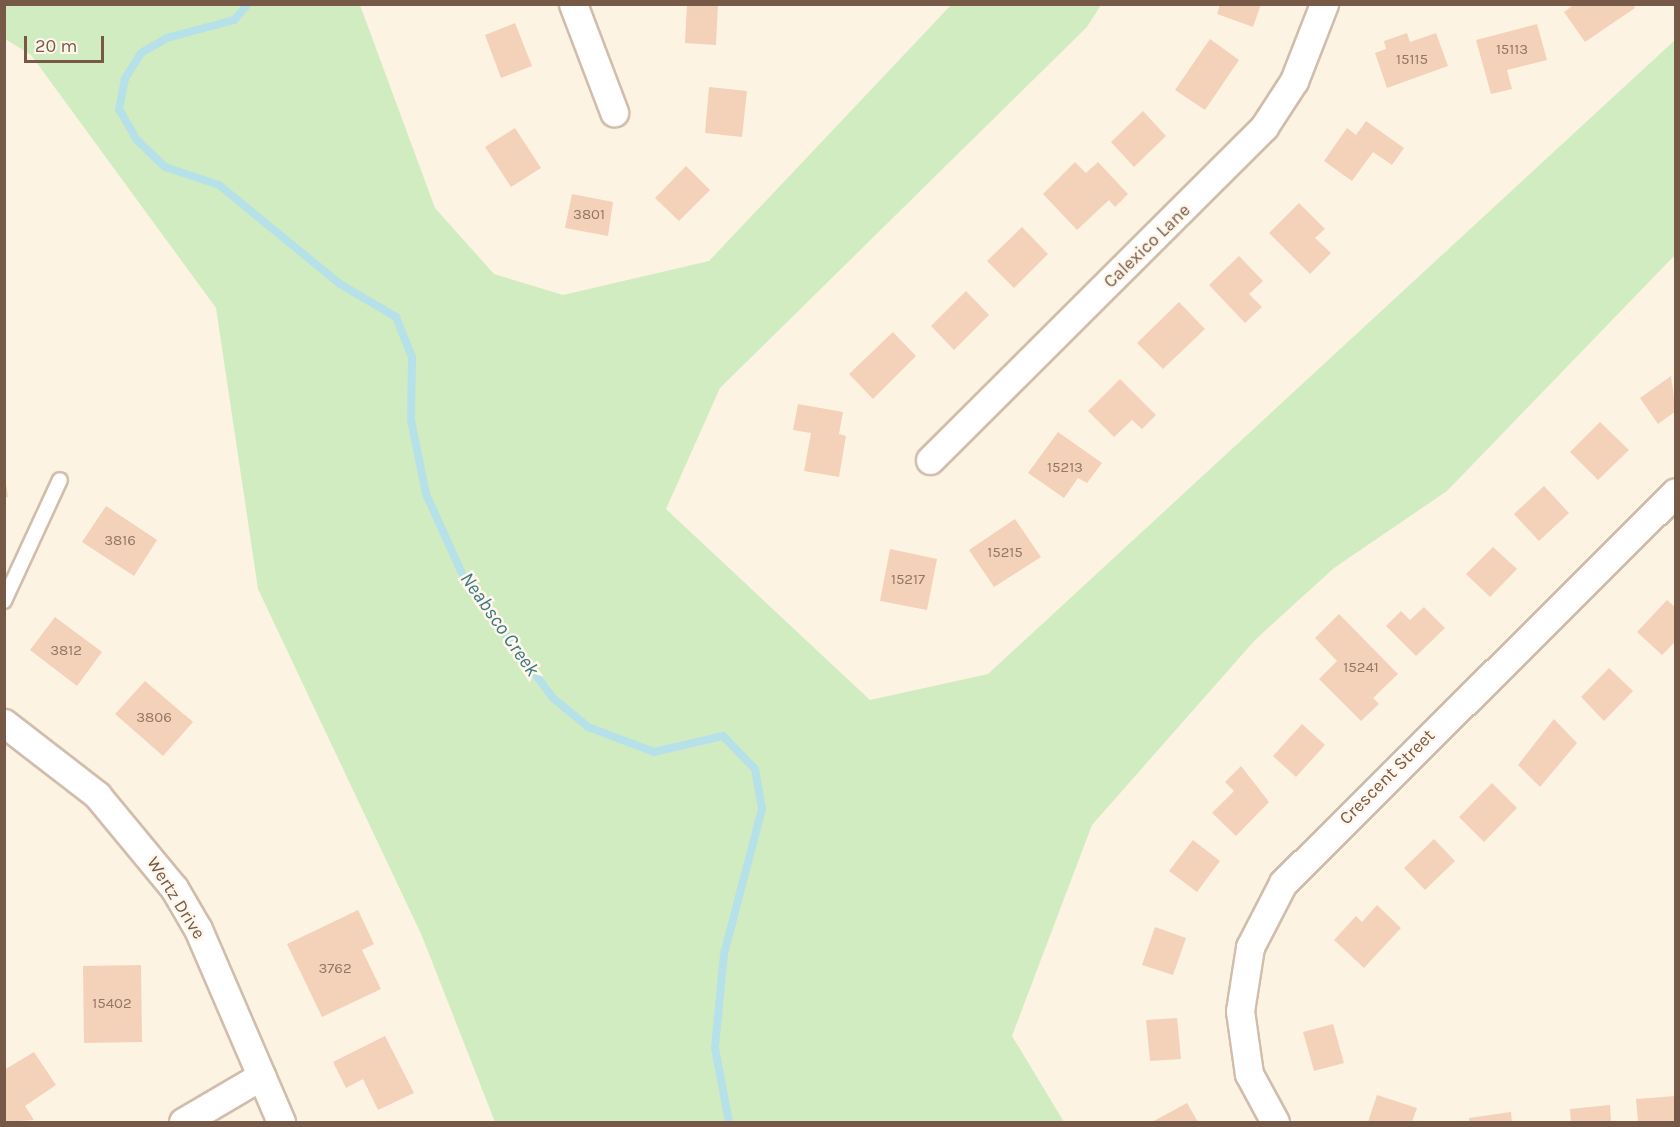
<!DOCTYPE html>
<style>
body{margin:0}
#map{position:relative;width:1680px;height:1127px;overflow:hidden;background:#fdf3e3;font-family:Karla,sans-serif}
div>[style]{position:absolute}
[style*='--x']{left:calc(var(--x)*1px);top:calc(var(--y)*1px);width:calc(var(--w)*1px);rotate:calc(var(--a)*1deg)}
.green>*{inset:0;background:#d2ecc1}
.stream>*{height:8px;margin:-4px;padding:0 4px;transform-origin:4px;border-radius:4px;background:#b7e1e8}
.building>*{inset:0;background:#f4d1b9}
.roads{filter:drop-shadow(2px 0 #d1bdac) drop-shadow(-2px 0 #d1bdac) drop-shadow(0 2px #d1bdac) drop-shadow(0 -2px #d1bdac)}
.service>*{height:14px;margin:-7px;padding:0 7px;transform-origin:7px;border-radius:7px;background:#fff}
.minor>*{height:27px;margin:-13.5px;padding:0 13.5px;transform-origin:13.5px;border-radius:13.5px;background:#fff}
span{translate:-50% -50%;white-space:nowrap;text-align:center;line-height:1.15;-webkit-text-stroke:5px #fff7eb;paint-order:stroke}
.number-label{font-size:15px;color:#967764}
.number-label span{-webkit-text-stroke-width:0}
.street-label{font-size:18px;color:#775948}
.water-label{font-size:20px;color:#3d7985;font-style:italic}
.frame{position:absolute;inset:0;border:6px solid #775948;pointer-events:none}
.scale{position:absolute;left:24px;top:36px;width:80px;height:27px;box-sizing:border-box;border:3px solid #775948;border-top:0;padding-left:8px;font-size:18px;line-height:21px;white-space:nowrap;color:#775948;-webkit-text-stroke:4px #fff7eb;paint-order:stroke}
</style>
<div id="map">
<div class="green">
<div style="clip-path:polygon(4px 5px,360px 5px,435px 208px,494px 274px,563px 295px,709px 261px,951px 5px,1101px 5px,1087px 27px,720px 388px,666px 509px,870px 700px,988px 674px,1675px 40px,1675px 255px,1447px 491px,1334px 568px,1255px 640px,1092px 825px,1012px 1036px,1064px 1122px,495px 1122px,422px 936px,258px 589px,216px 308px,31px 55px,5px 39px)"></div>
</div>
<div class="stream">
<div style="--x:248;--y:4;--w:21;--a:131"></div>
<div style="--x:234;--y:20;--w:69;--a:165"></div>
<div style="--x:167;--y:38;--w:30;--a:150"></div>
<div style="--x:141;--y:53;--w:31;--a:122"></div>
<div style="--x:125;--y:79;--w:31;--a:101"></div>
<div style="--x:119;--y:109;--w:36;--a:60"></div>
<div style="--x:137;--y:140;--w:39;--a:44"></div>
<div style="--x:165;--y:167;--w:57;--a:18.4"></div>
<div style="--x:219;--y:185;--w:156;--a:39.3"></div>
<div style="--x:340;--y:284;--w:65;--a:30.5"></div>
<div style="--x:396;--y:317;--w:43;--a:68.2"></div>
<div style="--x:412;--y:357;--w:63;--a:90.9"></div>
<div style="--x:411;--y:420;--w:76;--a:78.5"></div>
<div style="--x:426;--y:494;--w:94;--a:65.6"></div>
<div style="--x:465;--y:580;--w:147;--a:53.3"></div>
<div style="--x:553;--y:698;--w:45;--a:39.6"></div>
<div style="--x:588;--y:727;--w:71;--a:20.7"></div>
<div style="--x:654;--y:752;--w:71;--a:-13.1"></div>
<div style="--x:723;--y:736;--w:46;--a:45.9"></div>
<div style="--x:755;--y:769;--w:41;--a:80.1"></div>
<div style="--x:762;--y:809;--w:150;--a:104.7"></div>
<div style="--x:724;--y:954;--w:94;--a:95.5"></div>
<div style="--x:715;--y:1048;--w:75;--a:79.3"></div>
</div>
<div class="building">
<div style="clip-path:polygon(687px 4px,718px 4px,716px 45px,685px 43px)"></div>
<div style="clip-path:polygon(1220px 4px,1261px 4px,1253px 27px,1217px 14px)"></div>
<div style="clip-path:polygon(1575px 4px,1633px 4px,1635px 8px,1585px 42px,1564px 12px)"></div>
<div style="clip-path:polygon(515px 23px,532px 66px,501px 78px,485px 35px)"></div>
<div style="clip-path:polygon(1537px 24px,1547px 60px,1507px 70px,1512px 89px,1491px 94px,1476px 40px)"></div>
<div style="clip-path:polygon(1407px 33px,1410px 42px,1436px 33px,1448px 66px,1387px 88px,1375px 53px,1386px 49px,1384px 41px)"></div>
<div style="clip-path:polygon(1210px 39px,1239px 60px,1205px 110px,1175px 90px)"></div>
<div style="clip-path:polygon(709px 87px,747px 91px,742px 137px,705px 133px)"></div>
<div style="clip-path:polygon(1143px 111px,1166px 136px,1134px 167px,1111px 142px)"></div>
<div style="clip-path:polygon(1366px 121px,1404px 148px,1392px 165px,1373px 152px,1352px 181px,1324px 161px,1347px 128px,1356px 135px)"></div>
<div style="clip-path:polygon(515px 128px,541px 168px,511px 187px,485px 147px)"></div>
<div style="clip-path:polygon(1075px 162px,1086px 173px,1098px 162px,1128px 194px,1115px 207px,1109px 200px,1077px 230px,1043px 194px)"></div>
<div style="clip-path:polygon(686px 166px,710px 190px,679px 221px,655px 198px)"></div>
<div style="clip-path:polygon(572px 194px,613px 202px,608px 236px,565px 228px)"></div>
<div style="clip-path:polygon(1299px 203px,1325px 229px,1315px 238px,1331px 253px,1310px 274px,1269px 233px)"></div>
<div style="clip-path:polygon(1022px 227px,1048px 254px,1014px 288px,987px 261px)"></div>
<div style="clip-path:polygon(1239px 256px,1263px 281px,1249px 294px,1262px 307px,1245px 323px,1209px 285px)"></div>
<div style="clip-path:polygon(966px 291px,989px 315px,954px 350px,931px 326px)"></div>
<div style="clip-path:polygon(1179px 302px,1205px 329px,1163px 369px,1137px 343px)"></div>
<div style="clip-path:polygon(893px 332px,916px 356px,873px 399px,849px 374px)"></div>
<div style="clip-path:polygon(1671px 376px,1676px 411px,1658px 424px,1640px 398px)"></div>
<div style="clip-path:polygon(1120px 379px,1156px 415px,1142px 429px,1132px 420px,1114px 437px,1088px 411px)"></div>
<div style="clip-path:polygon(798px 404px,843px 412px,839px 434px,846px 436px,839px 477px,804px 471px,811px 433px,793px 430px)"></div>
<div style="clip-path:polygon(1600px 422px,1629px 450px,1598px 480px,1570px 452px)"></div>
<div style="clip-path:polygon(1058px 432px,1102px 463px,1087px 483px,1078px 478px,1064px 498px,1028px 473px)"></div>
<div style="clip-path:polygon(4px 470px,8px 497px,4px 498px)"></div>
<div style="clip-path:polygon(1544px 486px,1569px 513px,1539px 541px,1514px 514px)"></div>
<div style="clip-path:polygon(106px 506px,157px 540px,134px 576px,82px 542px)"></div>
<div style="clip-path:polygon(1015px 519px,1041px 557px,994px 587px,969px 550px)"></div>
<div style="clip-path:polygon(1493px 547px,1517px 569px,1490px 597px,1466px 574px)"></div>
<div style="clip-path:polygon(890px 549px,937px 559px,927px 610px,880px 601px)"></div>
<div style="clip-path:polygon(1667px 600px,1676px 608px,1676px 641px,1662px 655px,1637px 632px)"></div>
<div style="clip-path:polygon(1424px 607px,1445px 628px,1416px 656px,1386px 626px,1401px 611px,1410px 620px)"></div>
<div style="clip-path:polygon(1339px 614px,1398px 674px,1373px 698px,1379px 704px,1361px 721px,1319px 679px,1337px 661px,1315px 638px)"></div>
<div style="clip-path:polygon(55px 617px,102px 652px,77px 686px,30px 650px)"></div>
<div style="clip-path:polygon(1609px 668px,1633px 691px,1604px 721px,1581px 697px)"></div>
<div style="clip-path:polygon(145px 681px,193px 722px,163px 756px,115px 714px)"></div>
<div style="clip-path:polygon(1554px 719px,1577px 743px,1540px 787px,1518px 765px)"></div>
<div style="clip-path:polygon(1302px 724px,1325px 745px,1296px 777px,1273px 756px)"></div>
<div style="clip-path:polygon(1241px 766px,1269px 802px,1236px 836px,1212px 813px,1234px 791px,1225px 782px)"></div>
<div style="clip-path:polygon(1492px 783px,1517px 808px,1484px 842px,1459px 817px)"></div>
<div style="clip-path:polygon(1434px 839px,1455px 861px,1425px 890px,1404px 868px)"></div>
<div style="clip-path:polygon(1193px 840px,1220px 861px,1197px 892px,1169px 871px)"></div>
<div style="clip-path:polygon(1377px 905px,1401px 928px,1364px 968px,1334px 940px,1356px 916px,1362px 922px)"></div>
<div style="clip-path:polygon(358px 910px,374px 944px,362px 950px,381px 989px,322px 1017px,287px 944px)"></div>
<div style="clip-path:polygon(1155px 927px,1186px 938px,1173px 975px,1142px 965px)"></div>
<div style="clip-path:polygon(141px 965px,142px 1042px,84px 1043px,83px 966px)"></div>
<div style="clip-path:polygon(1177px 1018px,1181px 1059px,1150px 1061px,1146px 1020px)"></div>
<div style="clip-path:polygon(1333px 1024px,1344px 1063px,1314px 1071px,1303px 1032px)"></div>
<div style="clip-path:polygon(385px 1036px,414px 1093px,378px 1110px,363px 1079px,346px 1088px,333px 1062px)"></div>
<div style="clip-path:polygon(34px 1052px,56px 1085px,25px 1106px,34px 1120px,4px 1122px,4px 1070px)"></div>
<div style="clip-path:polygon(1377px 1095px,1417px 1108px,1412px 1122px,1368px 1122px)"></div>
<div style="clip-path:polygon(1676px 1096px,1676px 1122px,1638px 1122px,1636px 1099px)"></div>
<div style="clip-path:polygon(1187px 1103px,1198px 1122px,1152px 1122px)"></div>
<div style="clip-path:polygon(1610px 1105px,1611px 1122px,1571px 1122px,1570px 1109px)"></div>
<div style="clip-path:polygon(1511px 1112px,1512px 1122px,1469px 1122px,1469px 1118px)"></div>
</div>
<div class="roads">
<div class="service">
<div style="--x:4;--y:601;--w:133;--a:-65.2"></div>
</div>
<div class="minor">
<div style="--x:573;--y:4;--w:116;--a:69.2"></div>
<div style="--x:930;--y:460;--w:472;--a:-44.9"></div>
<div style="--x:1264;--y:127;--w:55;--a:-56.9"></div>
<div style="--x:1294;--y:81;--w:83;--a:-68.7"></div>
<div style="--x:4;--y:723;--w:118;--a:37.7"></div>
<div style="--x:97;--y:795;--w:121;--a:50.4"></div>
<div style="--x:174;--y:888;--w:48;--a:59.7"></div>
<div style="--x:198;--y:929;--w:210;--a:66.7"></div>
<div style="--x:183;--y:1122;--w:91;--a:-30.5"></div>
<div style="--x:1275;--y:1122;--w:55;--a:-118.4"></div>
<div style="--x:1249;--y:1074;--w:64;--a:-98.1"></div>
<div style="--x:1240;--y:1011;--w:65;--a:-81.1"></div>
<div style="--x:1250;--y:947;--w:72;--a:-62.7"></div>
<div style="--x:1283;--y:883;--w:554;--a:-44.85"></div>
</div>
</div>
<div class="number-label">
<span style="left:1512px;top:50px">15113</span>
<span style="left:1412px;top:60px">15115</span>
<span style="left:589px;top:215px">3801</span>
<span style="left:1065px;top:468px">15213</span>
<span style="left:120px;top:541px">3816</span>
<span style="left:1005px;top:553px">15215</span>
<span style="left:908px;top:580px">15217</span>
<span style="left:66px;top:651px">3812</span>
<span style="left:1361px;top:668px">15241</span>
<span style="left:154px;top:718px">3806</span>
<span style="left:335px;top:969px">3762</span>
<span style="left:112px;top:1004px">15402</span>
</div>
<div class="street-label">
<span style="left:1147px;top:246px;rotate:-44deg">Calexico Lane</span>
<span style="left:1387px;top:777px;rotate:-45deg">Crescent Street</span>
<span style="left:176px;top:898px;rotate:58deg">Wertz Drive</span>
</div>
<div class="water-label">
<span style="left:500px;top:624px;rotate:55deg">Neabsco Creek</span>
</div>
<div class="frame"></div>
<div class="scale">20 m</div>
</div>
